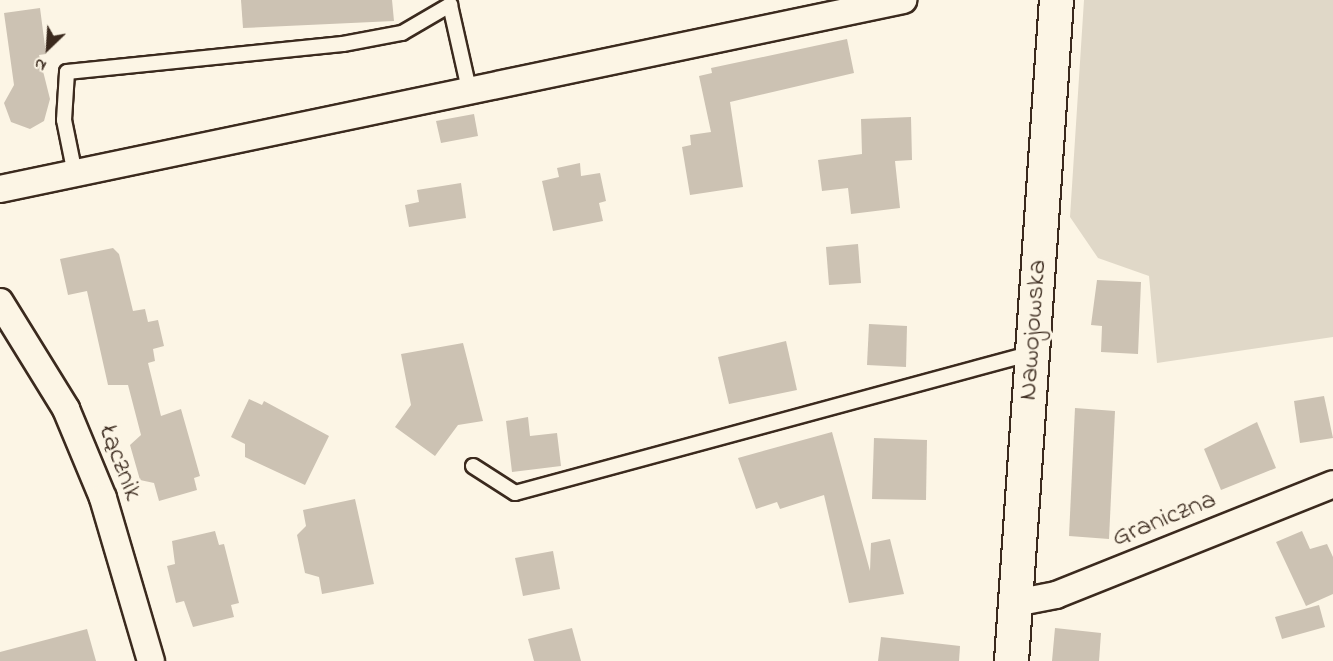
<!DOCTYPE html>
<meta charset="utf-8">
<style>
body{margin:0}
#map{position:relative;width:1333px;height:661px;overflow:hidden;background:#fcf5e5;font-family:"Indie Flower",sans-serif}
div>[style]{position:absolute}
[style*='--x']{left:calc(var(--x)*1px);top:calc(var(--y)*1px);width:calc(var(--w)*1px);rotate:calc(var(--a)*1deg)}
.green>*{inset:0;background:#e0d8c8}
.building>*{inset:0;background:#ccc2b3}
.roads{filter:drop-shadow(2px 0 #3b2a1e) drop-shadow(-2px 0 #3b2a1e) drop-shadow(0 2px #3b2a1e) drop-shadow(0 -2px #3b2a1e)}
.lane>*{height:14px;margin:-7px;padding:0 7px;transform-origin:7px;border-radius:7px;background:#fcf5e5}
.street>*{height:26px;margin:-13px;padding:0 13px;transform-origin:13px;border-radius:13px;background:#fcf5e5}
.secondary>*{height:33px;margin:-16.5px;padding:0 16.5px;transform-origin:16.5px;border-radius:16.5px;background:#fcf5e5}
span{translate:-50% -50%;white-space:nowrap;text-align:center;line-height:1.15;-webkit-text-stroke:6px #fcf5e5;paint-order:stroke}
.street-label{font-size:27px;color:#3b2a1e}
.north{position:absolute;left:18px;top:18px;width:60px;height:60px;-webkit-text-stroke:4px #fcf5e5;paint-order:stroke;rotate:205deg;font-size:16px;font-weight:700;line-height:24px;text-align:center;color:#3b2a1e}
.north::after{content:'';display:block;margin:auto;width:21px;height:27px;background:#3b2a1e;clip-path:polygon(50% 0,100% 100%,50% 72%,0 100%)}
</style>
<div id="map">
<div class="green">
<div style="clip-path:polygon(1084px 0,1333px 0,1333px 337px,1157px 363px,1149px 276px,1098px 258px,1070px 217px)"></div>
</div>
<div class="building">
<div style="clip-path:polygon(241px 0,392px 0,394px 21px,243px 28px)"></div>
<div style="clip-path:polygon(40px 8px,46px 54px,39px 55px,50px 99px,44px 121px,30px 129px,11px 122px,4px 103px,14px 85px,4px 13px)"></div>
<div style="clip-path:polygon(847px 39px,854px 73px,730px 102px,743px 187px,690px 195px,682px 147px,691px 145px,690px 135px,711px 132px,699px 76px,712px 73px,711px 68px)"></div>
<div style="clip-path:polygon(474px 114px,478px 136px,441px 143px,436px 121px)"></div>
<div style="clip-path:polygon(911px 117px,912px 160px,895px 161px,900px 208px,851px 214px,848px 188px,822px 191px,818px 160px,862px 154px,861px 119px)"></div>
<div style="clip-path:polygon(580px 163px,581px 176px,600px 173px,606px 201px,599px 203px,603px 221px,553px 231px,542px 181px,559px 177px,557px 168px)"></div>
<div style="clip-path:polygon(461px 183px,466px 218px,409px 227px,405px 205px,419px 202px,417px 190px)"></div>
<div style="clip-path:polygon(858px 244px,861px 283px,829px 285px,826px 247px)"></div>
<div style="clip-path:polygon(113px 248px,119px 254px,133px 311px,145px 309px,148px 322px,158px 320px,164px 346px,153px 349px,155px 361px,148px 363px,161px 416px,181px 409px,200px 476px,194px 478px,197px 490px,159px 501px,154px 483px,140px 480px,130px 445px,141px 435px,128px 385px,108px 385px,87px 291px,68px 295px,60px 259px)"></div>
<div style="clip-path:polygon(1097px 280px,1141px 282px,1138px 354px,1101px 352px,1102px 326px,1091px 325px)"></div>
<div style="clip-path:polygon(869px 324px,907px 326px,906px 367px,867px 365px)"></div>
<div style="clip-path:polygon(786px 341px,797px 390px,729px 404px,718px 357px)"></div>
<div style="clip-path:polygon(463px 343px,483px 421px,458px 425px,435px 456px,395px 427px,411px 405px,401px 354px)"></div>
<div style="clip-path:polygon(1324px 396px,1333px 438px,1300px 443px,1294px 401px)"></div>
<div style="clip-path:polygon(249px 399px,262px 405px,264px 401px,329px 436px,305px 485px,245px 457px,245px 444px,231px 437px)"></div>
<div style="clip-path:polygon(1075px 408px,1115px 411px,1109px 539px,1069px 536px)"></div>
<div style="clip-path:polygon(528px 417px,530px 436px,557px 433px,561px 466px,512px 472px,506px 421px)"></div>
<div style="clip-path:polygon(1257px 422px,1276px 468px,1221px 490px,1204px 449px)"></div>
<div style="clip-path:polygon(832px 432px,870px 571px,871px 543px,890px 539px,904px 594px,849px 603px,824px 495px,780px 509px,777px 502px,756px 509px,738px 458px)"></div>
<div style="clip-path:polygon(874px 438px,927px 440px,926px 500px,872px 499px)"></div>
<div style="clip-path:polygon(355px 499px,374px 584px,322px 594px,319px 577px,305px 573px,297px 535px,306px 526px,303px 510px)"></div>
<div style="clip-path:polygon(215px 531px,219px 545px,224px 544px,239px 603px,231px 605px,234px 617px,193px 627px,184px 601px,176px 603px,167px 566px,175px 564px,172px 541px)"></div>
<div style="clip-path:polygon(1302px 531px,1310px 549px,1327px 544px,1333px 557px,1333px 594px,1306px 606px,1276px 542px)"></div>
<div style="clip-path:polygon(553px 551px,560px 589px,523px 596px,515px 558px)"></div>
<div style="clip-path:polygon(1319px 605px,1325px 627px,1282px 639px,1275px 617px)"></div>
<div style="clip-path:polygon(572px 628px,581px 661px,534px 661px,528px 639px)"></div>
<div style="clip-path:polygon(1055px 628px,1101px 633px,1099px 661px,1052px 661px)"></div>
<div style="clip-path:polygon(87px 629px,96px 661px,0 661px,0 652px)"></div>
<div style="clip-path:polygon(881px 637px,960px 646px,959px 661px,878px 661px)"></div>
</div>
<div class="roads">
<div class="lane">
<div style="--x:75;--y:174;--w:55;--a:-101.5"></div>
<div style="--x:64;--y:120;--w:48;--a:-86.4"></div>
<div style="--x:67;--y:72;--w:277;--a:-5.8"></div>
<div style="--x:343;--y:44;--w:60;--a:-10.6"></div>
<div style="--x:402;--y:33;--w:56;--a:-30.3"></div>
<div style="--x:450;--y:5;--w:86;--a:77.3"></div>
<div style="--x:473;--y:466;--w:50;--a:32.7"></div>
<div style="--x:515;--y:493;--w:536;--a:-15.15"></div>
</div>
<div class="street">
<div style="--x:0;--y:189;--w:923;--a:-11.82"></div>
<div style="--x:0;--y:302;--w:126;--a:58.3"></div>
<div style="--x:66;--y:409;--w:96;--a:67.4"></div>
<div style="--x:103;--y:498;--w:170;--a:73.6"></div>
<div style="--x:1015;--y:603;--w:42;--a:-11"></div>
<div style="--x:1056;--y:595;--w:298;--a:-21.8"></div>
</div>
<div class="secondary">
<div style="--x:1011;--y:661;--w:663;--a:-86.11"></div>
</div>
</div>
<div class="street-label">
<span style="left:1033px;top:330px;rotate:-86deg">Nawojowska</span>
<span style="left:120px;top:463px;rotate:69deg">Łącznik</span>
<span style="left:1164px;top:519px;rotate:-22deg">Graniczna</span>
</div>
<div class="north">N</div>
</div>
